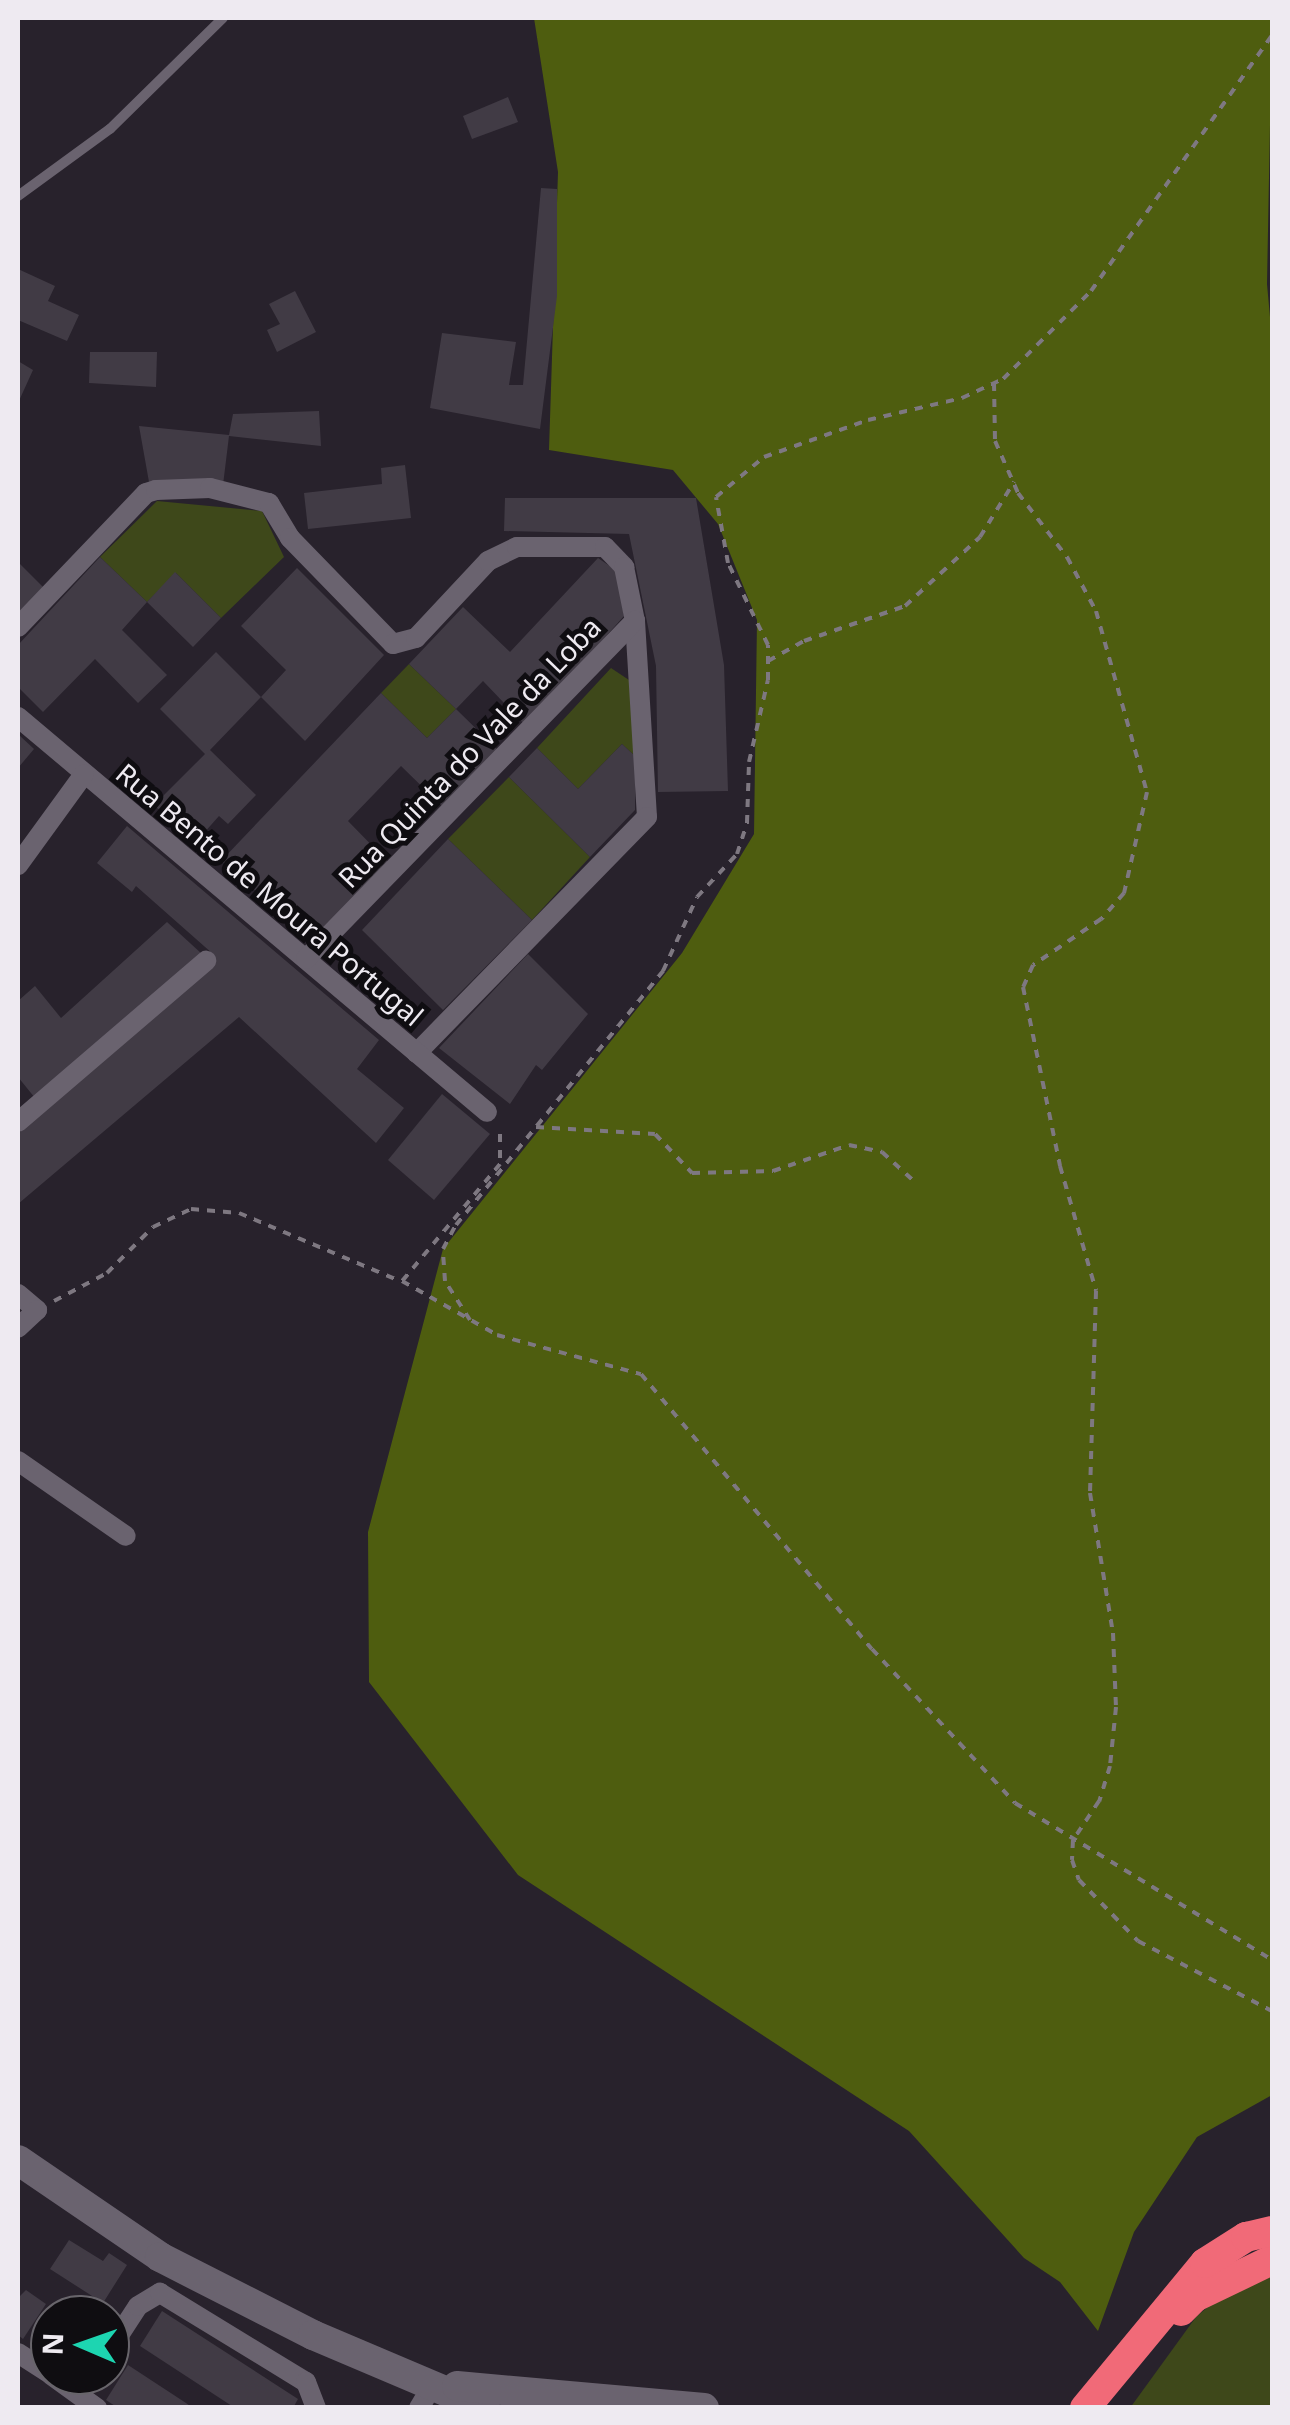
<!DOCTYPE html>
<style>
body{margin:0}
#map{position:relative;width:1290px;height:2425px;overflow:hidden;background:#28222c;font-family:"Noto Sans",sans-serif}
div>[style]{position:absolute}
[style*='--x']{left:calc(var(--x)*1px);top:calc(var(--y)*1px);width:calc(var(--w)*1px);rotate:calc(var(--a)*1deg)}
.green>*{inset:0;background:#3e481a}
.forest>*{inset:0;background:#4e5d0f}
.building>*{inset:0;background:#413b45}
.path>*{height:4px;margin-top:-2px;transform-origin:0;background:repeating-linear-gradient(90deg,#7e7881 0 8px,transparent 0 16px)}
.service>*{height:10px;margin:-5px;padding:0 5px;transform-origin:5px;border-radius:5px;background:#6a636f}
.minor>*{height:20px;margin:-10px;padding:0 10px;transform-origin:10px;border-radius:10px;background:#6a636f}
.secondary>*{height:30px;margin:-15px;padding:0 15px;transform-origin:15px;border-radius:15px;background:#6a636f}
.motorway>*{height:30px;margin:-15px;padding:0 15px;transform-origin:15px;border-radius:15px;background:#f16a78}
span{translate:-50% -50%;white-space:nowrap;text-align:center;line-height:1.15;-webkit-text-stroke:10px #0f0d11;paint-order:stroke}
.street-label{font-size:28px;color:#eeeaf1}
.frame{position:absolute;inset:0;border:20px solid #eeeaf1;pointer-events:none}
.north{position:absolute;left:30px;top:2295px;width:100px;height:100px;box-sizing:border-box;background:#0f0d11;border:2px solid #68656b;border-radius:50%;rotate:272deg;font-size:28px;font-weight:700;line-height:40px;text-align:center;color:#eeeaf1}
.north::after{content:'';display:block;margin:auto;width:35px;height:45px;background:#1dd5b1;clip-path:polygon(50% 0,100% 100%,50% 72%,0 100%)}
</style>
<div id="map">
<div class="green">
<div style="clip-path:polygon(157px 501px,262px 511px,284px 557px,221px 618px,176px 573px,147px 602px,100px 557px)"></div>
<div style="clip-path:polygon(409px 664px,456px 709px,427px 738px,381px 693px)"></div>
<div style="clip-path:polygon(611px 668px,632px 682px,635px 756px,622px 744px,578px 789px,537px 748px)"></div>
<div style="clip-path:polygon(509px 777px,590px 857px,532px 920px,448px 839px)"></div>
<div style="clip-path:polygon(1272px 2275px,1272px 2407px,1130px 2408px,1196px 2317px,1216px 2300px)"></div>
</div>
<div class="forest">
<div style="clip-path:polygon(534px 18px,1272px 18px,1267px 284px,1272px 339px,1272px 2095px,1197px 2137px,1134px 2232px,1098px 2331px,1060px 2282px,1024px 2258px,909px 2131px,518px 1875px,369px 1682px,368px 1532px,443px 1249px,682px 953px,754px 834px,757px 620px,718px 524px,673px 470px,549px 450px,558px 172px)"></div>
</div>
<div class="building">
<div style="clip-path:polygon(508px 97px,518px 122px,472px 139px,463px 116px)"></div>
<div style="clip-path:polygon(541px 188px,557px 189px,557px 296px,540px 429px,430px 408px,442px 333px,516px 342px,509px 385px,523px 385px)"></div>
<div style="clip-path:polygon(18px 269px,55px 286px,48px 301px,79px 315px,67px 341px,18px 320px)"></div>
<div style="clip-path:polygon(295px 291px,316px 332px,277px 352px,267px 330px,280px 324px,269px 304px)"></div>
<div style="clip-path:polygon(90px 352px,157px 352px,156px 387px,89px 383px)"></div>
<div style="clip-path:polygon(18px 361px,33px 370px,18px 403px)"></div>
<div style="clip-path:polygon(319px 411px,321px 446px,229px 436px,223px 485px,149px 482px,139px 426px,229px 435px,233px 414px)"></div>
<div style="clip-path:polygon(405px 465px,411px 518px,308px 529px,304px 493px,382px 484px,381px 468px)"></div>
<div style="clip-path:polygon(505px 498px,696px 498px,724px 665px,728px 791px,658px 792px,656px 666px,629px 534px,504px 531px)"></div>
<div style="clip-path:polygon(100px 557px,147px 602px,175px 572px,221px 618px,193px 647px,147px 602px,122px 630px,167px 675px,138px 703px,95px 659px,43px 712px,18px 687px,18px 645px)"></div>
<div style="clip-path:polygon(598px 558px,617px 571px,624px 616px,526px 726px,483px 681px,456px 709px,409px 664px,463px 607px,510px 652px)"></div>
<div style="clip-path:polygon(18px 562px,43px 587px,18px 614px)"></div>
<div style="clip-path:polygon(297px 568px,384px 655px,305px 741px,261px 697px,286px 670px,241px 626px)"></div>
<div style="clip-path:polygon(216px 652px,261px 697px,210px 750px,256px 795px,228px 824px,219px 816px,195px 843px,154px 805px,205px 754px,160px 709px)"></div>
<div style="clip-path:polygon(381px 693px,427px 738px,456px 709px,500px 752px,445px 809px,401px 766px,348px 821px,391px 865px,316px 935px,306px 934px,221px 861px)"></div>
<div style="clip-path:polygon(18px 734px,34px 749px,18px 768px)"></div>
<div style="clip-path:polygon(622px 744px,635px 756px,635px 810px,590px 857px,509px 777px,537px 748px,578px 789px)"></div>
<div style="clip-path:polygon(127px 826px,379px 1040px,357px 1069px,404px 1108px,376px 1143px,239px 1017px,18px 1204px,18px 1134px,211px 967px,213px 954px,136px 886px,132px 892px,97px 863px)"></div>
<div style="clip-path:polygon(448px 839px,532px 920px,443px 1010px,362px 930px)"></div>
<div style="clip-path:polygon(167px 922px,202px 954px,35px 1098px,18px 1077px,18px 1001px,35px 986px,61px 1018px)"></div>
<div style="clip-path:polygon(528px 954px,588px 1014px,542px 1070px,536px 1065px,510px 1104px,439px 1048px)"></div>
<div style="clip-path:polygon(442px 1094px,490px 1134px,434px 1200px,388px 1160px)"></div>
<div style="clip-path:polygon(69px 2240px,103px 2261px,109px 2253px,127px 2265px,103px 2303px,50px 2269px)"></div>
<div style="clip-path:polygon(26px 2290px,46px 2304px,23px 2339px,18px 2335px,18px 2298px)"></div>
<div style="clip-path:polygon(162px 2311px,298px 2399px,293px 2408px,235px 2408px,140px 2346px)"></div>
<div style="clip-path:polygon(128px 2365px,186px 2403px,193px 2408px,118px 2408px,106px 2400px)"></div>
</div>
<div class="path">
<div style="--x:994;--y:383;--w:58;--a:89"></div>
<div style="--x:995;--y:441;--w:57;--a:66.1"></div>
<div style="--x:1018;--y:493;--w:81;--a:52.6"></div>
<div style="--x:1067;--y:557;--w:61;--a:61.8"></div>
<div style="--x:1096;--y:611;--w:188;--a:74.3"></div>
<div style="--x:1147;--y:792;--w:104;--a:102.8"></div>
<div style="--x:1124;--y:893;--w:35;--a:131"></div>
<div style="--x:1101;--y:919;--w:82;--a:145.9"></div>
<div style="--x:1033;--y:965;--w:24;--a:114"></div>
<div style="--x:1023;--y:987;--w:183;--a:78.3"></div>
<div style="--x:1060;--y:1166;--w:130;--a:73.9"></div>
<div style="--x:1096;--y:1291;--w:202;--a:91.7"></div>
<div style="--x:1090;--y:1493;--w:142;--a:80.7"></div>
<div style="--x:1113;--y:1633;--w:74;--a:87.7"></div>
<div style="--x:1116;--y:1707;--w:59;--a:95.8"></div>
<div style="--x:1110;--y:1766;--w:37;--a:107"></div>
<div style="--x:1099;--y:1801;--w:47;--a:123.7"></div>
<div style="--x:1073;--y:1840;--w:20;--a:93"></div>
<div style="--x:1072;--y:1860;--w:21;--a:71"></div>
<div style="--x:1079;--y:1880;--w:85;--a:46"></div>
<div style="--x:1138;--y:1941;--w:151;--a:27.6"></div>
<div style="--x:768;--y:661;--w:41;--a:-29.1"></div>
<div style="--x:804;--y:641;--w:107;--a:-19.1"></div>
<div style="--x:905;--y:606;--w:102;--a:-42.6"></div>
<div style="--x:980;--y:537;--w:65;--a:-58.3"></div>
<div style="--x:536;--y:1127;--w:119;--a:3.4"></div>
<div style="--x:655;--y:1134;--w:54;--a:46.5"></div>
<div style="--x:692;--y:1173;--w:81;--a:-1.4"></div>
<div style="--x:773;--y:1171;--w:80;--a:-18.9"></div>
<div style="--x:849;--y:1145;--w:34;--a:12"></div>
<div style="--x:882;--y:1152;--w:46;--a:42.4"></div>
<div style="--x:500;--y:1134;--w:30;--a:90"></div>
<div style="--x:500;--y:1164;--w:153;--a:129.9"></div>
<div style="--x:402;--y:1281;--w:109;--a:29.6"></div>
<div style="--x:497;--y:1335;--w:149;--a:15.2"></div>
<div style="--x:641;--y:1374;--w:359;--a:50"></div>
<div style="--x:872;--y:1649;--w:210;--a:47.1"></div>
<div style="--x:1015;--y:1803;--w:301;--a:31.4"></div>
<div style="--x:54;--y:1301;--w:60;--a:-27.8"></div>
<div style="--x:107;--y:1273;--w:65;--a:-45"></div>
<div style="--x:153;--y:1227;--w:42;--a:-25.3"></div>
<div style="--x:191;--y:1209;--w:48;--a:4.8"></div>
<div style="--x:239;--y:1213;--w:175;--a:22.9"></div>
<div style="--x:470;--y:1320;--w:46;--a:-122.7"></div>
<div style="--x:445;--y:1281;--w:32;--a:-94"></div>
<div style="--x:443;--y:1249;--w:27;--a:-62"></div>
<div style="--x:456;--y:1225;--w:328;--a:-50.8"></div>
<div style="--x:663;--y:971;--w:81;--a:-65.3"></div>
<div style="--x:697;--y:897;--w:59;--a:-47.1"></div>
<div style="--x:737;--y:854;--w:33;--a:-72"></div>
<div style="--x:747;--y:823;--w:61;--a:-88.1"></div>
<div style="--x:749;--y:762;--w:84;--a:-77"></div>
<div style="--x:768;--y:680;--w:35;--a:-90"></div>
<div style="--x:768;--y:645;--w:91;--a:-116"></div>
<div style="--x:728;--y:563;--w:67;--a:-100.3"></div>
<div style="--x:716;--y:497;--w:62;--a:-39.8"></div>
<div style="--x:764;--y:457;--w:110;--a:-19.6"></div>
<div style="--x:868;--y:420;--w:97;--a:-13.2"></div>
<div style="--x:962;--y:398;--w:45;--a:-24.9"></div>
<div style="--x:1003;--y:379;--w:124;--a:-45"></div>
<div style="--x:1091;--y:291;--w:314;--a:-54.7"></div>
</div>
<div class="service">
<div style="--x:18;--y:196;--w:114;--a:-36.1"></div>
<div style="--x:110;--y:129;--w:158;--a:-44.5"></div>
</div>
<div class="minor">
<div style="--x:18;--y:627;--w:185;--a:-46.3"></div>
<div style="--x:146;--y:493;--w:10;--a:-17"></div>
<div style="--x:156;--y:490;--w:54;--a:-2.1"></div>
<div style="--x:210;--y:488;--w:61;--a:14.3"></div>
<div style="--x:269;--y:503;--w:41;--a:59"></div>
<div style="--x:290;--y:538;--w:148;--a:45.8"></div>
<div style="--x:393;--y:644;--w:24;--a:-15"></div>
<div style="--x:416;--y:638;--w:105;--a:-46.9"></div>
<div style="--x:488;--y:561;--w:32;--a:-26"></div>
<div style="--x:517;--y:547;--w:88;--a:0"></div>
<div style="--x:605;--y:547;--w:28;--a:46"></div>
<div style="--x:624;--y:567;--w:55;--a:78.5"></div>
<div style="--x:635;--y:621;--w:196;--a:86.5"></div>
<div style="--x:647;--y:817;--w:330;--a:134.3"></div>
<div style="--x:18;--y:717;--w:613;--a:40.1"></div>
<div style="--x:18;--y:865;--w:112;--a:-54"></div>
<div style="--x:306;--y:959;--w:472;--a:-45.8"></div>
<div style="--x:18;--y:1122;--w:248;--a:-40.6"></div>
<div style="--x:18;--y:1294;--w:25;--a:40"></div>
<div style="--x:37;--y:1310;--w:26;--a:137"></div>
<div style="--x:18;--y:1461;--w:131;--a:34.8"></div>
<div style="--x:110;--y:2349;--w:51;--a:-56.9"></div>
<div style="--x:138;--y:2306;--w:26;--a:-31"></div>
<div style="--x:160;--y:2293;--w:171;--a:31.4"></div>
<div style="--x:306;--y:2382;--w:28;--a:69"></div>
<div style="--x:18;--y:2353;--w:38;--a:33"></div>
<div style="--x:51;--y:2375;--w:57;--a:35.7"></div>
<div style="--x:419;--y:2408;--w:29;--a:-59"></div>
</div>
<div class="secondary">
<div style="--x:18;--y:2160;--w:172;--a:34.3"></div>
<div style="--x:160;--y:2257;--w:172;--a:27"></div>
<div style="--x:313;--y:2335;--w:187;--a:23"></div>
<div style="--x:457;--y:2386;--w:248;--a:5.1"></div>
</div>
<div class="motorway">
<div style="--x:1181;--y:2311;--w:20;--a:-45"></div>
<div style="--x:1195;--y:2297;--w:85;--a:-25.7"></div>
<div style="--x:1085;--y:2408;--w:188;--a:-50.4"></div>
<div style="--x:1205;--y:2263;--w:49;--a:-32.4"></div>
<div style="--x:1246;--y:2237;--w:27;--a:-13"></div>
</div>
<div class="street-label">
<span style="left:469px;top:752px;rotate:-46deg">Rua Quinta do Vale da Loba</span>
<span style="left:270px;top:894px;rotate:40deg">Rua Bento de Moura Portugal</span>
</div>
<div class="frame"></div>
<div class="north">N</div>
</div>
